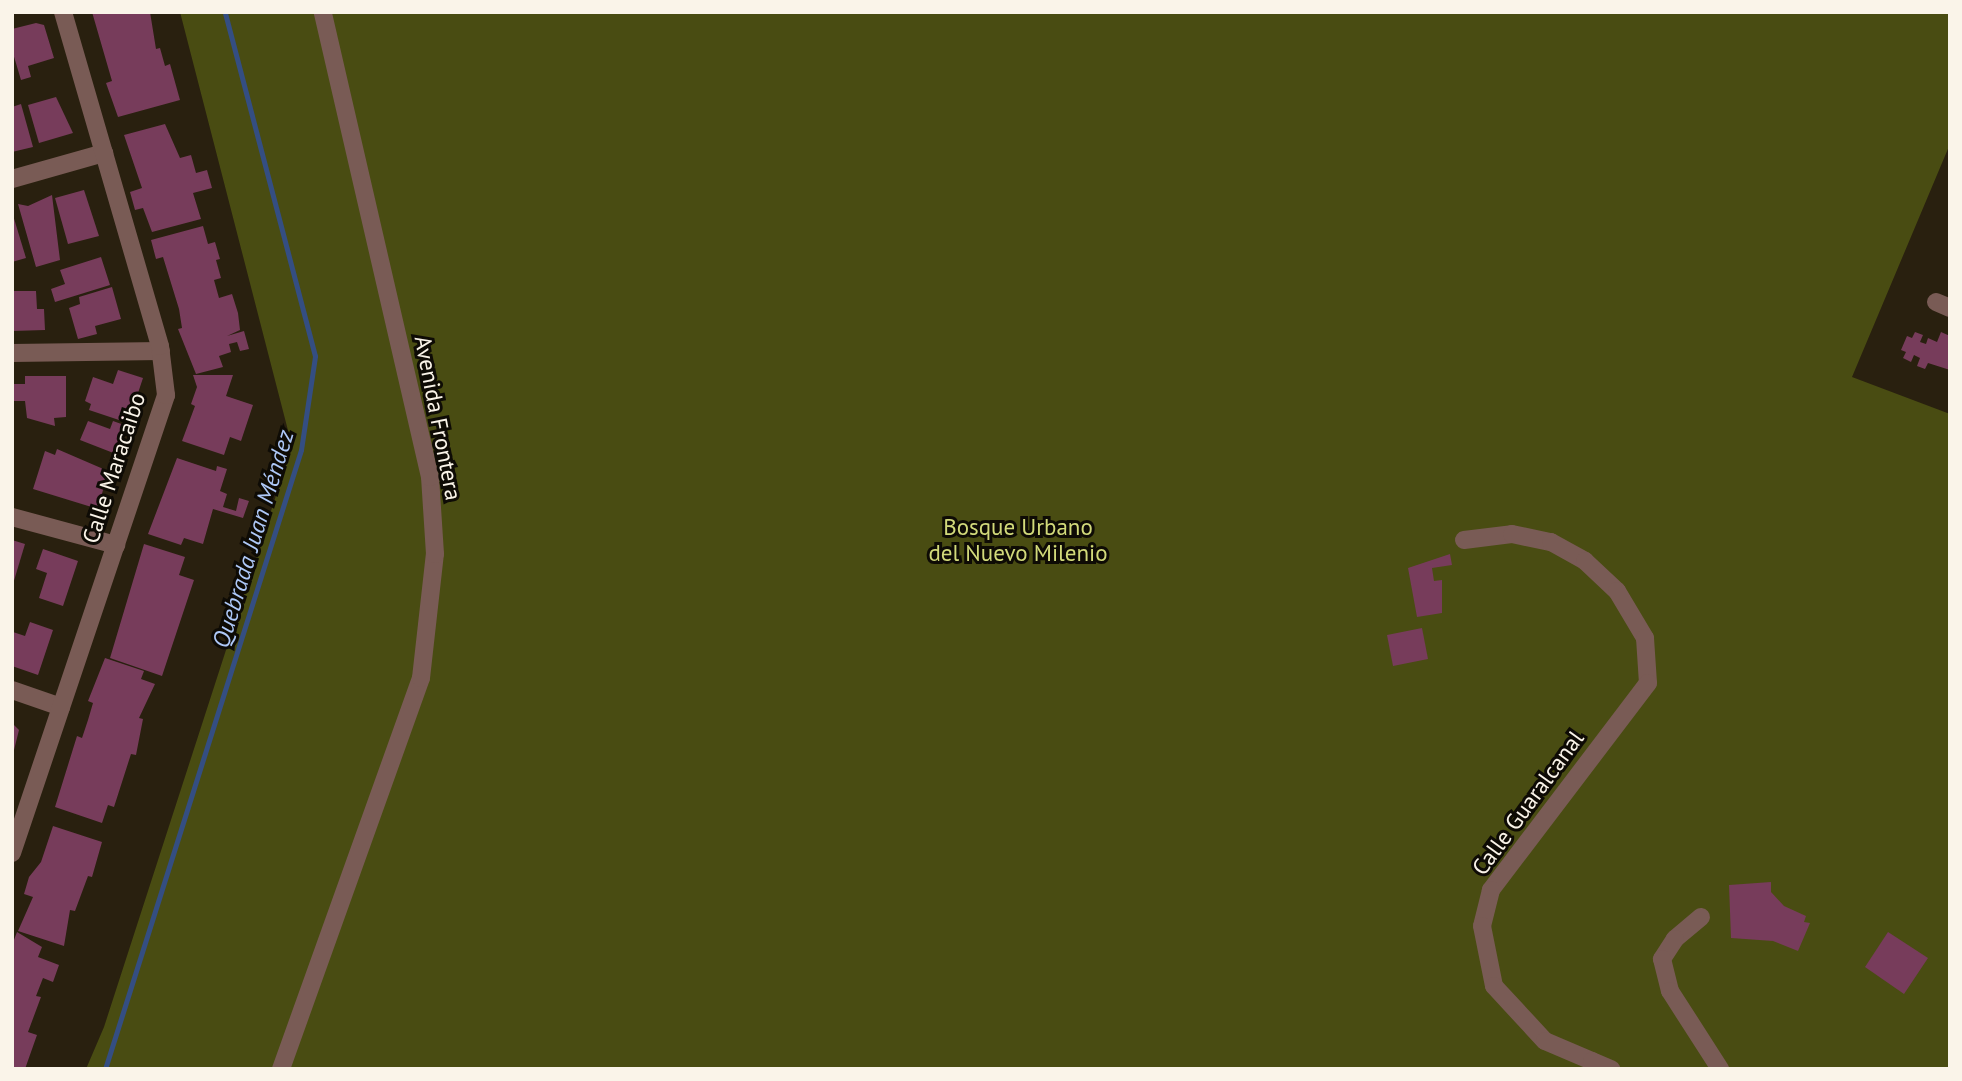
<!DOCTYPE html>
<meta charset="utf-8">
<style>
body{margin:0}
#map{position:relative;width:1962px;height:1081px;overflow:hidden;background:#29200f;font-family:"PT Sans",sans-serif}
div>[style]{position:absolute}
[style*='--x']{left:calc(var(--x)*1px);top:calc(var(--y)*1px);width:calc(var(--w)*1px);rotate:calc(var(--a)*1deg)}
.green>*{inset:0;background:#494c12}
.stream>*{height:5px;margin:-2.5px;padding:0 2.5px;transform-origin:2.5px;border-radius:2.5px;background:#344e82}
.building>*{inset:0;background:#773c5b}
.minor>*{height:18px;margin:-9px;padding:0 9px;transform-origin:9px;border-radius:9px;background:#795b55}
.tertiary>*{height:18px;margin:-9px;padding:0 9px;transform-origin:9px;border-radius:9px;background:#795b55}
span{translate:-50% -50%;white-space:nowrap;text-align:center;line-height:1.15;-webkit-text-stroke:6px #0e0b05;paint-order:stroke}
.street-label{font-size:23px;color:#faf4e9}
.park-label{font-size:23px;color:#d2da7a}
.water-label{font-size:24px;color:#aec8f7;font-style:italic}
.frame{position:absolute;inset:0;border:14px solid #faf4e9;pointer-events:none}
</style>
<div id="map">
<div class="green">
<div style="clip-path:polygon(180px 12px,1950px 12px,1950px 144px,1852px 377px,1950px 414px,1950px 1069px,86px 1069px,104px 1027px,292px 446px)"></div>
</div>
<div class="stream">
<div style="--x:105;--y:1069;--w:649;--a:-72.43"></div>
<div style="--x:301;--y:450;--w:95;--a:-81.5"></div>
<div style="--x:315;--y:356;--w:356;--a:-104.7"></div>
</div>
<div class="building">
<div style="clip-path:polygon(92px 12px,150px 12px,156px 49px,160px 48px,165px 66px,170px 64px,180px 100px,118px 117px,106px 83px,112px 81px)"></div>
<div style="clip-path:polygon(36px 23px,44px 25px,54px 58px,28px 66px,31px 77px,21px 80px,12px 50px,12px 29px)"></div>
<div style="clip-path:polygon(56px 97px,73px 133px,39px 143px,28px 105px)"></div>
<div style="clip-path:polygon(21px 104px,33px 147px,12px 152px,12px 107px)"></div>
<div style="clip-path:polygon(165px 124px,180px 158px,191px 155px,196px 173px,207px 170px,212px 188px,193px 193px,201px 219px,152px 232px,143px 208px,135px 210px,130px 192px,142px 188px,124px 135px)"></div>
<div style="clip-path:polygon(84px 190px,99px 236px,68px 244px,55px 198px)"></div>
<div style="clip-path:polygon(52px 195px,60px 260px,36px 267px,18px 204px,28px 206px)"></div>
<div style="clip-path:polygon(12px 212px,26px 258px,12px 262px)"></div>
<div style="clip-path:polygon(203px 226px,208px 244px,215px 242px,220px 259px,216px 260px,221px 278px,214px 280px,219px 298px,232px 294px,238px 313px,240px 330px,227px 336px,244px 331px,249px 349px,240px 351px,237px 342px,229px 344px,231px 352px,219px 356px,223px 367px,196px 374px,178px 329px,182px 328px,179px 309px,163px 257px,156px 259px,151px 240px)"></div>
<div style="clip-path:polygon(101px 257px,110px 285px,55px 302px,51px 289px,65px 284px,60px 270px)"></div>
<div style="clip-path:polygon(112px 287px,121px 319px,95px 326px,97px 334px,78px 339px,69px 308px,80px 304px,79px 297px)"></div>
<div style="clip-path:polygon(12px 291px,36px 291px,37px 309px,44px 309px,45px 330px,12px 331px)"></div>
<div style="clip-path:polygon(1915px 332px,1923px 335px,1920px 342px,1926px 344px,1928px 338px,1937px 342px,1941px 332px,1950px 336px,1950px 370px,1928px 363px,1925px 369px,1917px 366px,1920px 358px,1914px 355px,1911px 362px,1903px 358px,1906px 352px,1901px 350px,1907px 336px,1912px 338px)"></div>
<div style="clip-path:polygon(118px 370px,143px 378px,128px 423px,89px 410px,91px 404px,85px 401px,93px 377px,113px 384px)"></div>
<div style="clip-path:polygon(193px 375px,233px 375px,226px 396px,253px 405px,241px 441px,230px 437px,224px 455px,182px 441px,195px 406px,191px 404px,197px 387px)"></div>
<div style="clip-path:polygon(25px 376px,66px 376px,66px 417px,54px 418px,55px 426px,27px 418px,25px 401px,12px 401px,12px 384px,25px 384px)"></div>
<div style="clip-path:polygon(88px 421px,110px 429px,113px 421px,127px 426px,116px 454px,80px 440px)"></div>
<div style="clip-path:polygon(57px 449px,108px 471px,98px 509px,33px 489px,45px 451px,55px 455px)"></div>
<div style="clip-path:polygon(177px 458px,216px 471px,217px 466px,227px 469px,220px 491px,227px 494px,223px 507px,236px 511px,239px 498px,249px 501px,243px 518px,213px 509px,203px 544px,184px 538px,181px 545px,148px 534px)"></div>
<div style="clip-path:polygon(12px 540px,25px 544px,13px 584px,12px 584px)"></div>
<div style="clip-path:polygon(144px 544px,185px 557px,179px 575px,194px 580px,162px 676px,110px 658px)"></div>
<div style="clip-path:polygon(43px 549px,78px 561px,63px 606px,39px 598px,47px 573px,36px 569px)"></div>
<div style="clip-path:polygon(1450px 554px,1452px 565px,1432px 568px,1434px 581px,1442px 580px,1442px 613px,1417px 617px,1408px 568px)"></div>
<div style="clip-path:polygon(30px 622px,53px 630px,38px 675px,12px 666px,13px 632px,25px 636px)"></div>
<div style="clip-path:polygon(1422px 628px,1428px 659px,1393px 666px,1387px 635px)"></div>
<div style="clip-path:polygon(105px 658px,144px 671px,141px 679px,155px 684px,139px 718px,143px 719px,136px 755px,131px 754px,114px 807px,108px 805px,102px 823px,55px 807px,77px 736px,82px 738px,88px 720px,93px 703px,88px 701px)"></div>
<div style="clip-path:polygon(12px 723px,19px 730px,13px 754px,12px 754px)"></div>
<div style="clip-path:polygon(53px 826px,102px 842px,92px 877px,88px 876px,75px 911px,70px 910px,64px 946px,18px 931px,33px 897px,24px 894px,29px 877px,41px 862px)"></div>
<div style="clip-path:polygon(1771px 882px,1771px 892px,1784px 906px,1806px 916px,1804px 922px,1810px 923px,1798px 951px,1773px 941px,1731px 938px,1729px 885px)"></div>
<div style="clip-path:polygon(17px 932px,42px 947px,38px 957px,59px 965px,53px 982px,43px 978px,36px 996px,41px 997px,28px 1032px,37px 1035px,25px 1069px,12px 1069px,12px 945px)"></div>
<div style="clip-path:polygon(1888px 932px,1928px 958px,1904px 994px,1865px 967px)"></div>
</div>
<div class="minor">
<div style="--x:12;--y:179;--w:96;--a:-15.8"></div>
<div style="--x:1936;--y:302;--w:15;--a:23"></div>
<div style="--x:12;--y:353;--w:149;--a:-0.8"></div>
<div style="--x:12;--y:517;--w:108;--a:15.1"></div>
<div style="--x:1464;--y:540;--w:48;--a:-7.1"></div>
<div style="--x:1512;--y:534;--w:40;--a:12"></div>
<div style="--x:1551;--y:542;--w:39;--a:29"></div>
<div style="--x:1585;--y:561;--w:44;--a:43.2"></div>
<div style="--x:1617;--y:591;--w:55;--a:59.2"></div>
<div style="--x:1645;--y:638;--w:45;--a:86.2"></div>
<div style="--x:1648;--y:683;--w:260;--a:127.2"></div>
<div style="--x:1491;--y:890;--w:37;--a:104"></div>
<div style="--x:1482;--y:926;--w:61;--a:78.7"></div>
<div style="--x:1494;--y:986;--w:75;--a:47.2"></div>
<div style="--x:1545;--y:1041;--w:51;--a:23.1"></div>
<div style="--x:12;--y:690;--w:52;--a:19.1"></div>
<div style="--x:12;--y:853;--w:483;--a:-71.4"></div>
<div style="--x:166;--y:395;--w:49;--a:-97"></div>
<div style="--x:160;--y:346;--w:348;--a:-106.2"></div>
<div style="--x:1701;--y:917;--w:34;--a:140"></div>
<div style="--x:1675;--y:939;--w:24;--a:123"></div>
<div style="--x:1662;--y:959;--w:33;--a:76"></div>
<div style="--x:1670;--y:991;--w:93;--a:57.3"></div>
<div style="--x:281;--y:1069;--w:415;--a:-70.3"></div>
<div style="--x:421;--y:678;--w:125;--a:-83.6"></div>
<div style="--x:435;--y:554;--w:77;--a:-93.7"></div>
<div style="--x:430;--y:477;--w:477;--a:-103"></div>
</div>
<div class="tertiary">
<div style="--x:1592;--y:1061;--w:21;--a:23"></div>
</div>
<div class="street-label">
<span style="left:438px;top:418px;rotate:79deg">Avenida Frontera</span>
<span style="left:114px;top:468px;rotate:-72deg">Calle Maracaibo</span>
<span style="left:1528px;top:803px;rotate:-54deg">Calle Guaralcanal</span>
</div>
<div class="park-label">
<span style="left:1018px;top:540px">Bosque Urbano<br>del Nuevo Milenio</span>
</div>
<div class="water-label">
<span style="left:253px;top:539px;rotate:-73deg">Quebrada Juan Méndez</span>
</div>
<div class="frame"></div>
</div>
